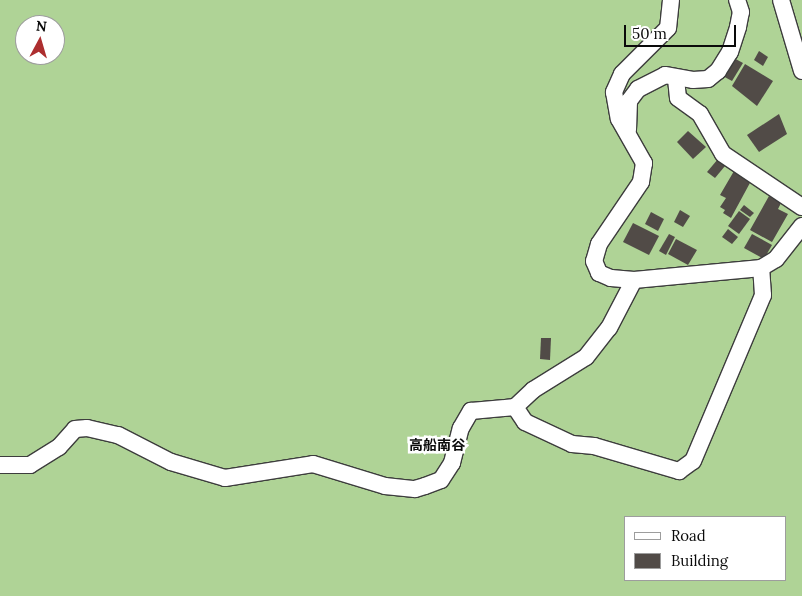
<!DOCTYPE html>
<meta charset="utf-8">
<style>
body{margin:0}
#map{position:relative;width:802px;height:596px;overflow:hidden;background:#fdfae8;font-family:Lora,"Noto Sans JP",serif}
div>[style]{position:absolute}
[style*='--x']{left:calc(var(--x)*1px);top:calc(var(--y)*1px);width:calc(var(--w)*1px);rotate:calc(var(--a)*1deg)}
.forest>*{inset:0;background:#afd396}
.building>*{inset:0;background:#514b47}
.roads{filter:drop-shadow(1px 0 #3d3d3d) drop-shadow(-1px 0 #3d3d3d) drop-shadow(0 1px #3d3d3d) drop-shadow(0 -1px #3d3d3d)}
.street>*{height:16px;margin:-8px;padding:0 8px;transform-origin:8px;border-radius:8px;background:#fff}
span{translate:-50% -50%;white-space:nowrap;text-align:center;line-height:1.15;-webkit-text-stroke:5px #fff;paint-order:stroke}
.neighbourhood-label{font-size:14px;color:#0a0a0a;font-weight:700}
.legend{position:absolute;left:624px;top:516px;width:162px;height:65px;box-sizing:border-box;background:#fff;border:1px solid #9d9d9d;margin:0;padding:6px 9px;list-style:none;font-size:15px;color:#0a0a0a}
.legend li{display:flex;align-items:center;gap:10px;height:25px}
.legend b{width:25px;border:1px solid #9d9d9d}
.north{position:absolute;left:15px;top:15px;width:50px;height:50px;box-sizing:border-box;background:#fff;border:1px solid #9d9d9d;border-radius:50%;rotate:6deg;font-size:14px;font-weight:700;line-height:20px;text-align:center;color:#0a0a0a}
.north::after{content:'';display:block;margin:auto;width:18px;height:22px;background:#ad2e2f;clip-path:polygon(50% 0,100% 100%,50% 72%,0 100%)}
.scale{position:absolute;left:624px;top:25px;width:112px;height:22px;box-sizing:border-box;border:2px solid #0a0a0a;border-top:0;padding-left:6px;font-size:15px;line-height:18px;white-space:nowrap;color:#0a0a0a;-webkit-text-stroke:4px #fff;paint-order:stroke}
</style>
<div id="map">
<div class="forest">
<div style="clip-path:polygon(evenodd,0 0,802px 0,802px 596px,0 596px,0 0,25px 25px,55px 25px,55px 55px,25px 55px,25px 25px,0 0,626px 517px,786px 517px,786px 580px,626px 580px,626px 517px)"></div>
</div>
<div class="building">
<div style="clip-path:polygon(759px 51px,768px 57px,763px 66px,754px 60px)"></div>
<div style="clip-path:polygon(732px 57px,743px 63px,732px 81px,721px 75px)"></div>
<div style="clip-path:polygon(745px 64px,773px 81px,757px 106px,732px 86px)"></div>
<div style="clip-path:polygon(779px 114px,787px 134px,759px 152px,747px 135px)"></div>
<div style="clip-path:polygon(688px 131px,706px 147px,693px 159px,677px 142px)"></div>
<div style="clip-path:polygon(718px 159px,725px 166px,715px 178px,707px 172px)"></div>
<div style="clip-path:polygon(734px 171px,751px 181px,731px 218px,723px 213px,725px 210px,720px 207px,726px 198px,720px 195px)"></div>
<div style="clip-path:polygon(769px 196px,781px 203px,778px 209px,788px 214px,772px 242px,750px 230px)"></div>
<div style="clip-path:polygon(744px 205px,754px 213px,750px 217px,740px 210px)"></div>
<div style="clip-path:polygon(680px 210px,690px 216px,683px 227px,674px 222px)"></div>
<div style="clip-path:polygon(739px 211px,750px 219px,739px 234px,728px 226px)"></div>
<div style="clip-path:polygon(651px 212px,664px 219px,658px 231px,645px 224px)"></div>
<div style="clip-path:polygon(633px 223px,659px 236px,649px 255px,623px 242px)"></div>
<div style="clip-path:polygon(728px 229px,738px 237px,732px 244px,722px 237px)"></div>
<div style="clip-path:polygon(669px 234px,675px 237px,666px 255px,659px 251px)"></div>
<div style="clip-path:polygon(752px 234px,772px 245px,764px 259px,744px 248px)"></div>
<div style="clip-path:polygon(676px 239px,697px 250px,688px 265px,668px 254px)"></div>
<div style="clip-path:polygon(541px 338px,551px 338px,550px 360px,540px 359px)"></div>
</div>
<div class="roads">
<div class="street">
<div style="--x:671;--y:0;--w:28;--a:96"></div>
<div style="--x:668;--y:28;--w:65;--a:135"></div>
<div style="--x:622;--y:74;--w:20;--a:114"></div>
<div style="--x:614;--y:92;--w:27;--a:80"></div>
<div style="--x:619;--y:119;--w:51;--a:60.4"></div>
<div style="--x:644;--y:163;--w:19;--a:99"></div>
<div style="--x:641;--y:182;--w:75;--a:124.1"></div>
<div style="--x:599;--y:244;--w:18;--a:106"></div>
<div style="--x:594;--y:261;--w:13;--a:67"></div>
<div style="--x:599;--y:273;--w:13;--a:23"></div>
<div style="--x:611;--y:278;--w:23;--a:5"></div>
<div style="--x:634;--y:280;--w:128;--a:-5.4"></div>
<div style="--x:761;--y:268;--w:17;--a:-31"></div>
<div style="--x:776;--y:259;--w:42;--a:-51.8"></div>
<div style="--x:781;--y:0;--w:74;--a:73.5"></div>
<div style="--x:676;--y:79;--w:19;--a:84"></div>
<div style="--x:678;--y:98;--w:27;--a:36"></div>
<div style="--x:700;--y:114;--w:46;--a:60.1"></div>
<div style="--x:723;--y:154;--w:95;--a:33.9"></div>
<div style="--x:628;--y:130;--w:29;--a:-88"></div>
<div style="--x:629;--y:101;--w:15;--a:-53"></div>
<div style="--x:638;--y:89;--w:30;--a:-27"></div>
<div style="--x:665;--y:75;--w:28;--a:10"></div>
<div style="--x:693;--y:80;--w:15;--a:-4"></div>
<div style="--x:708;--y:79;--w:13;--a:-39"></div>
<div style="--x:718;--y:71;--w:22;--a:-58"></div>
<div style="--x:730;--y:52;--w:26;--a:-72"></div>
<div style="--x:738;--y:27;--w:15;--a:-79"></div>
<div style="--x:741;--y:12;--w:13;--a:-108"></div>
<div style="--x:515;--y:407;--w:18;--a:56"></div>
<div style="--x:525;--y:422;--w:52;--a:25.1"></div>
<div style="--x:572;--y:444;--w:22;--a:5"></div>
<div style="--x:594;--y:446;--w:89;--a:16.4"></div>
<div style="--x:679;--y:471;--w:17;--a:-36"></div>
<div style="--x:693;--y:461;--w:180;--a:-67.1"></div>
<div style="--x:763;--y:295;--w:27;--a:-94"></div>
<div style="--x:0;--y:465;--w:30;--a:0"></div>
<div style="--x:30;--y:465;--w:34;--a:-32"></div>
<div style="--x:59;--y:447;--w:24;--a:-48"></div>
<div style="--x:75;--y:429;--w:12;--a:-5"></div>
<div style="--x:87;--y:428;--w:32;--a:13"></div>
<div style="--x:118;--y:435;--w:59;--a:27"></div>
<div style="--x:171;--y:462;--w:56;--a:16.5"></div>
<div style="--x:225;--y:478;--w:89;--a:-9"></div>
<div style="--x:313;--y:464;--w:75;--a:17"></div>
<div style="--x:385;--y:486;--w:30;--a:6"></div>
<div style="--x:415;--y:489;--w:10;--a:-17"></div>
<div style="--x:425;--y:486;--w:17;--a:-21"></div>
<div style="--x:441;--y:480;--w:20;--a:-57"></div>
<div style="--x:452;--y:463;--w:36;--a:-76"></div>
<div style="--x:461;--y:428;--w:20;--a:-60"></div>
<div style="--x:471;--y:411;--w:44;--a:-5.2"></div>
<div style="--x:515;--y:407;--w:25;--a:-43"></div>
<div style="--x:533;--y:390;--w:62;--a:-31.9"></div>
<div style="--x:586;--y:357;--w:37;--a:-52"></div>
<div style="--x:609;--y:328;--w:54;--a:-62.5"></div>
</div>
</div>
<div class="neighbourhood-label">
<span style="left:437px;top:445px">高船南谷</span>
</div>
<ul class="legend">
<li><b style="height:6px;background:#fff"></b>Road</li>
<li><b style="height:14px;background:#514b47"></b>Building</li>
</ul>
<div class="north">N</div>
<div class="scale">50 m</div>
</div>
